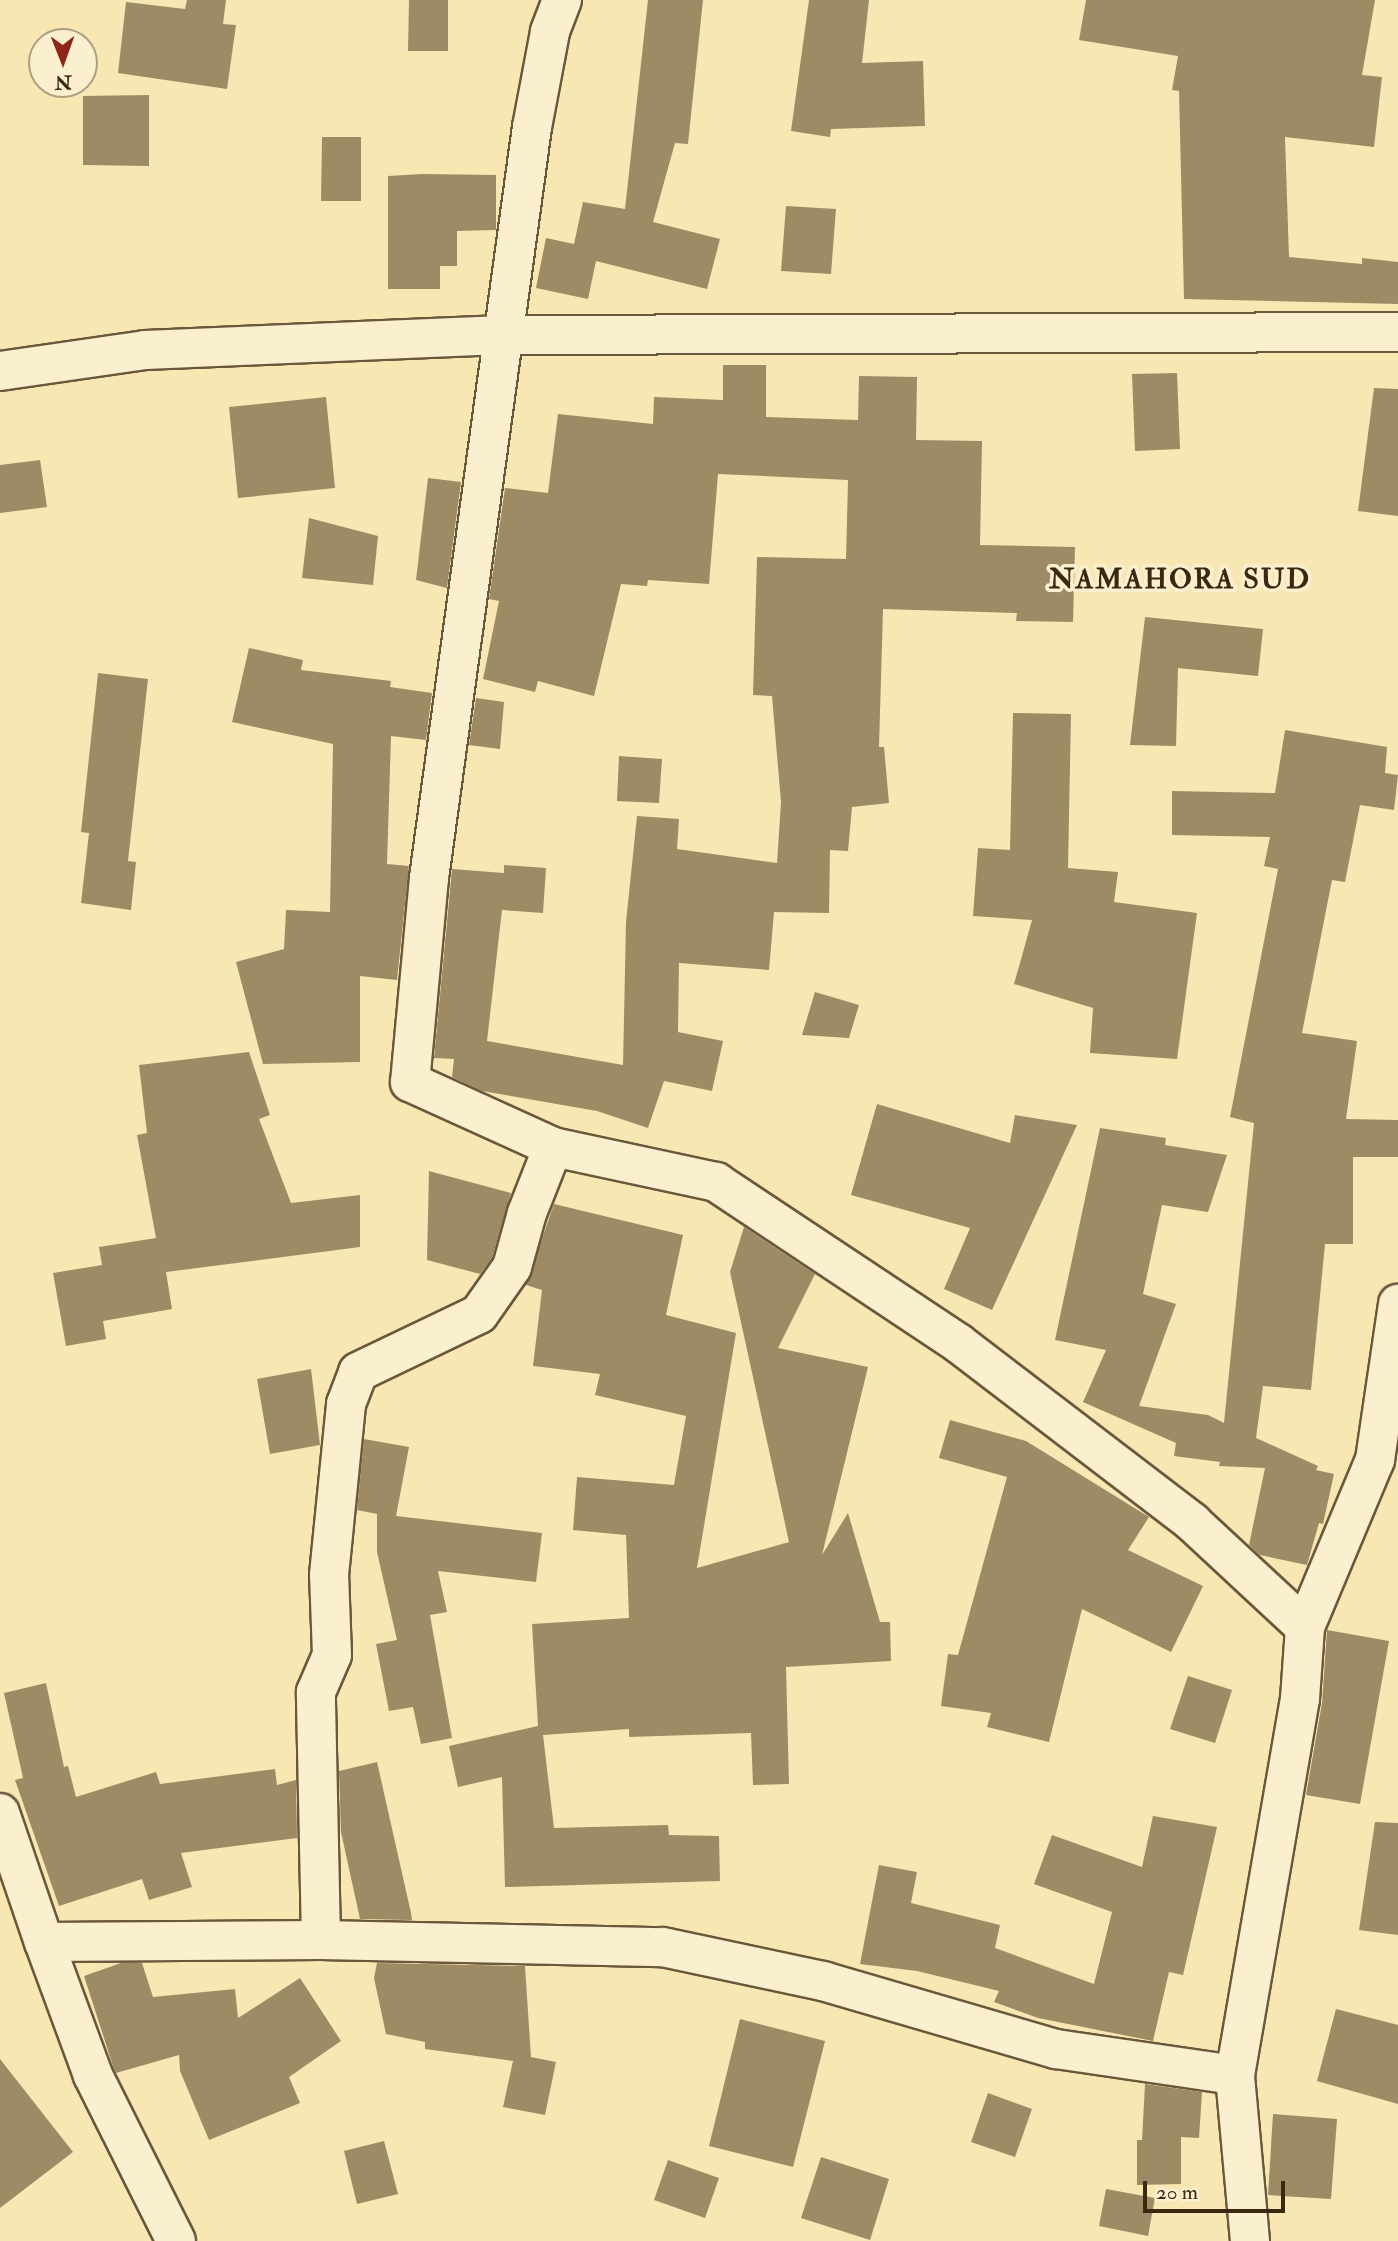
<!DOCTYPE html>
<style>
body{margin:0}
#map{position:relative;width:1398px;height:2241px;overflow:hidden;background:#f8e7b3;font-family:"IM FELL Double Pica",serif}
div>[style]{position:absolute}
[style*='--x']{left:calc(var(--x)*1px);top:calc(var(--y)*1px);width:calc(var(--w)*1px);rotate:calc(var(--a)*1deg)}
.building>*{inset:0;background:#9d8b65}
.roads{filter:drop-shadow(2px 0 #6a583a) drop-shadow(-2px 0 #6a583a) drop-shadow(0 2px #6a583a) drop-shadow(0 -2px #6a583a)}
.minor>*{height:38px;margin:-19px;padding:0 19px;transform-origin:19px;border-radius:19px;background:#faefce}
span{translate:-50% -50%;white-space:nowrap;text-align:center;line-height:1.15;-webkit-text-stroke:7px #faefce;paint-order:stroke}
.district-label{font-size:28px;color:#3b2811;font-weight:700;letter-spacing:2px}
.north{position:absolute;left:28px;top:28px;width:70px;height:70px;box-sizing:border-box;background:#faefce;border:2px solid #ae9f82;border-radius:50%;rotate:179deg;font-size:19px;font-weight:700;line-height:28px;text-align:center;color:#3b2811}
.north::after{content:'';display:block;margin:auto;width:24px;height:32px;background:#8f2418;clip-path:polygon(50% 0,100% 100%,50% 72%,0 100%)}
.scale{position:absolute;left:1143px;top:2181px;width:142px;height:32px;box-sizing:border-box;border:4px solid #3b2811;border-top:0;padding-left:9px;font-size:21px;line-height:24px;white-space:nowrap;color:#3b2811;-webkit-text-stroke:5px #faefce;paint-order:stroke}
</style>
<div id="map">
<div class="building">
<div style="clip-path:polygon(187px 0,226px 0,223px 24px,236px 25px,227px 89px,118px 73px,126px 2px,185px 9px)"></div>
<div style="clip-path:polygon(409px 0,448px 0,448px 51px,408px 51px)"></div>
<div style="clip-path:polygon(648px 0,703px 0,688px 144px,675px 143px,653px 222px,720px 239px,707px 289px,596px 261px,588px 299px,536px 288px,546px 238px,574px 244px,583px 202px,625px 209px)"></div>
<div style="clip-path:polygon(809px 0,869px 0,862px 63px,923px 61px,925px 126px,831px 129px,830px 137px,791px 131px)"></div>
<div style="clip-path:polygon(1086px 0,1375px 0,1362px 75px,1382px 77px,1374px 147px,1285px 137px,1289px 257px,1362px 264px,1362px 258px,1398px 262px,1398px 304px,1184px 299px,1179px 91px,1172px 90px,1178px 56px,1079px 40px)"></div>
<div style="clip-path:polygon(149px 95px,149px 166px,83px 165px,83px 96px)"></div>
<div style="clip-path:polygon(322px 137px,361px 137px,361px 201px,321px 201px)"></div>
<div style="clip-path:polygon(422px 174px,496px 175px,496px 230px,457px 231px,457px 266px,440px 266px,440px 289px,388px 289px,388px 176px)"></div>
<div style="clip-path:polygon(786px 206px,836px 209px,831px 274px,781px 271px)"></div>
<div style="clip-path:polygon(723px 365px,766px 365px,766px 417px,858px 420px,859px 376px,917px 377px,916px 440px,982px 441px,980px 545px,1075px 547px,1073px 622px,1016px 621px,1017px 613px,883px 609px,879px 747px,884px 747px,889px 803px,852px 807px,848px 851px,830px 850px,829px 913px,774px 912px,769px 970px,679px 963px,678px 1032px,723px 1041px,712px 1091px,664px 1081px,648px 1128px,597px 1111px,482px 1091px,452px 1077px,454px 1059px,434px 1058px,451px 880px,452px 869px,504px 873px,504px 865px,546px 868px,543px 913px,502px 910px,487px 1041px,623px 1065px,626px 922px,637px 816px,679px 819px,677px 849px,777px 863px,781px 802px,772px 696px,753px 695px,757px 557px,846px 559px,848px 480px,718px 474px,709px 584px,648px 580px,647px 586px,621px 584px,594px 696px,538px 681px,535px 692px,483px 679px,499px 601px,489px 599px,505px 488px,548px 493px,558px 414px,653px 424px,654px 397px,723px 400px)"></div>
<div style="clip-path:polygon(1177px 373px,1180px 449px,1135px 451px,1132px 374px)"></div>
<div style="clip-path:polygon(1374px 388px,1398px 389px,1398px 516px,1358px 511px)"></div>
<div style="clip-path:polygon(326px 397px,335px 488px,238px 498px,229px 407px)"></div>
<div style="clip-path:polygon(40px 460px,47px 507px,0 513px,0 465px)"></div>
<div style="clip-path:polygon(428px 478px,461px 482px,447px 588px,416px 580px)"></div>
<div style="clip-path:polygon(309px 518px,378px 536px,373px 585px,302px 578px)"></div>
<div style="clip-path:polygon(1145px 617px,1263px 629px,1258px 676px,1178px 668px,1176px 746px,1130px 745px)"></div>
<div style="clip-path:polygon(249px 648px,303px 660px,301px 670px,391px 681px,390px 687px,432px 693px,426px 740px,391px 736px,387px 864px,409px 866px,397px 980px,360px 976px,360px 1062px,263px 1064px,236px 962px,284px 949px,286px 910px,330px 912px,333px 744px,232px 722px)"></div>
<div style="clip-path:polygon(98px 673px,148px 679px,128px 861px,136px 862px,131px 910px,81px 903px,89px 833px,81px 832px)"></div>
<div style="clip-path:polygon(476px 698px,504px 702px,500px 749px,469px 745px)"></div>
<div style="clip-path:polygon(1013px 713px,1071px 714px,1068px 868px,1118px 872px,1114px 902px,1197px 913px,1177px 1059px,1090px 1053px,1093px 1008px,1014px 984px,1032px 920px,973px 916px,978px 848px,1010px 850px)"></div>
<div style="clip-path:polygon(1285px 730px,1387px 747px,1385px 773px,1398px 775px,1394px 810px,1360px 805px,1345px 882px,1332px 880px,1302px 1033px,1357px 1041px,1346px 1119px,1398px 1120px,1398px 1157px,1353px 1157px,1353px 1244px,1325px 1244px,1311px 1390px,1263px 1386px,1256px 1438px,1318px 1466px,1316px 1470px,1334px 1474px,1323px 1524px,1319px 1523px,1307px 1565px,1260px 1555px,1249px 1545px,1265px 1468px,1219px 1466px,1220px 1462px,1174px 1456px,1176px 1443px,1083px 1402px,1106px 1350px,1055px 1340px,1100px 1128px,1166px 1138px,1165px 1145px,1227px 1155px,1208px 1212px,1162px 1205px,1143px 1294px,1176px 1304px,1139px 1406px,1208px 1415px,1224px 1423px,1254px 1123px,1230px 1117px,1278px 869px,1264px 866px,1270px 837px,1172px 835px,1172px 791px,1275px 793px)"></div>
<div style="clip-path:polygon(619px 756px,662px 759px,659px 803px,617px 801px)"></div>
<div style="clip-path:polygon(815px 992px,859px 1005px,849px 1038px,802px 1035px)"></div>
<div style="clip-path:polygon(249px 1052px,270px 1115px,259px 1119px,291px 1203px,360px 1195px,360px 1247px,166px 1272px,172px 1309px,103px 1321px,106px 1339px,66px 1346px,53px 1273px,102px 1265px,99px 1247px,156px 1238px,137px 1135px,147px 1133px,139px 1065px)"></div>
<div style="clip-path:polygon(877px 1104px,1010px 1143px,1015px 1115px,1077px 1125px,992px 1310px,944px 1289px,970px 1228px,851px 1195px)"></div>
<div style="clip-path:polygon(429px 1171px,511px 1193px,492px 1258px,480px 1274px,427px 1260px)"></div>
<div style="clip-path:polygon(554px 1204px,683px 1235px,666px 1315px,736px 1333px,697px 1568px,789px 1542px,730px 1272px,744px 1227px,815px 1274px,778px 1348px,868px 1367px,822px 1555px,848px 1513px,880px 1622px,890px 1622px,891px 1661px,786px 1667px,789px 1784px,753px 1785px,751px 1733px,629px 1737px,629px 1729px,543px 1735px,554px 1828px,668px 1825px,669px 1835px,719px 1836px,720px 1881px,505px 1887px,502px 1777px,458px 1787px,449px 1746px,538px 1726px,532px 1624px,629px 1618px,626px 1535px,573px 1530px,577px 1477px,674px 1485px,686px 1416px,595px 1395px,600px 1374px,533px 1366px,542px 1290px,526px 1285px)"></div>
<div style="clip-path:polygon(311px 1369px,320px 1445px,270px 1454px,257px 1379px)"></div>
<div style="clip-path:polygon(950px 1420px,1026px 1441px,1149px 1517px,1128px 1550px,1203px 1586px,1171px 1652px,1082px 1609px,1049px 1742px,987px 1727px,991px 1713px,941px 1706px,948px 1654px,958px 1655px,1007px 1477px,939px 1458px)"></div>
<div style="clip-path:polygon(364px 1439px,409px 1447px,396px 1516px,542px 1533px,536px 1582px,438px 1571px,447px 1612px,430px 1615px,452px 1738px,421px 1744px,413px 1707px,389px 1711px,376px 1644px,397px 1640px,377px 1552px,377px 1514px,357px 1510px)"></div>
<div style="clip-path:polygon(1327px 1630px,1389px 1641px,1360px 1804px,1306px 1795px,1322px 1703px)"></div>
<div style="clip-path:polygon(1188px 1676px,1232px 1690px,1215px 1743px,1170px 1729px)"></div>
<div style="clip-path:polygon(46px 1683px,64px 1767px,68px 1766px,76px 1797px,156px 1772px,160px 1784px,275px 1769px,277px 1785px,296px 1780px,297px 1838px,181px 1853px,192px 1887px,149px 1900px,142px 1879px,59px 1906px,15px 1780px,23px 1778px,4px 1693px)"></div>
<div style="clip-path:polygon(377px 1762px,411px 1913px,412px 1920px,360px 1919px,341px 1832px,339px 1771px)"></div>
<div style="clip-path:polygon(1153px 1816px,1217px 1827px,1183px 1975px,1169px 1972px,1153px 2041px,1038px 2018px,994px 2002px,999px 1991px,917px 1971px,860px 1964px,879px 1865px,917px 1872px,911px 1903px,1000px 1925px,995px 1948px,1094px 1984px,1112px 1912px,1034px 1884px,1052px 1835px,1142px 1867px)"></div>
<div style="clip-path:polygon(1375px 1822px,1398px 1823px,1398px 1935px,1359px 1930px)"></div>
<div style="clip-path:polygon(121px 1963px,142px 1963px,153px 1997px,235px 1989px,238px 2018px,300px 1978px,341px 2041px,289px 2077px,300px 2103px,209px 2140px,180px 2071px,179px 2055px,116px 2073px,113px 2066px,84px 1976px)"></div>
<div style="clip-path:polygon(377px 1963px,525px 1966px,531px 2057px,556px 2062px,545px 2115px,503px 2107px,513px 2061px,425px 2049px,425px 2042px,386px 2034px,374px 1978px)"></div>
<div style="clip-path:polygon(1336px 2009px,1398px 2025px,1398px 2104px,1317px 2081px)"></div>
<div style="clip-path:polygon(740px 2019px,825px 2041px,793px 2167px,709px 2146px)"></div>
<div style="clip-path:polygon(0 2059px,73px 2152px,0 2208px)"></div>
<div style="clip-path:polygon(1145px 2084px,1202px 2092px,1199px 2138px,1181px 2137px,1181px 2184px,1137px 2185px,1137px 2140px,1142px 2140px)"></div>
<div style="clip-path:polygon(988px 2093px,1032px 2109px,1015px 2157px,971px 2142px)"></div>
<div style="clip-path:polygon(1273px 2114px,1337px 2119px,1331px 2199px,1268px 2195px)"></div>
<div style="clip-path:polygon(384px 2141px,398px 2194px,357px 2204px,344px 2151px)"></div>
<div style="clip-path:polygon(821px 2157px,889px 2179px,870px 2240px,801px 2218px)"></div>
<div style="clip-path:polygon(668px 2160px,719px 2178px,705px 2218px,654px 2200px)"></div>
<div style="clip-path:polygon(1106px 2189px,1155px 2198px,1148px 2236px,1099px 2226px)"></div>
</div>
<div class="roads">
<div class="minor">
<div style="--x:562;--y:0;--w:34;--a:111"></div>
<div style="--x:550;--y:32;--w:97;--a:100.7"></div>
<div style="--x:532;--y:127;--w:758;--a:97.81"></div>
<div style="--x:429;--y:878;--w:205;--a:95.3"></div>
<div style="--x:410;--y:1082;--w:157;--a:24.4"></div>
<div style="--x:553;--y:1147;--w:167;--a:12.1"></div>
<div style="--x:716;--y:1182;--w:291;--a:33.6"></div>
<div style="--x:958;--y:1343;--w:295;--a:37.4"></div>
<div style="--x:1192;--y:1522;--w:154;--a:42.9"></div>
<div style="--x:0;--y:371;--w:147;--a:-8.2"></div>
<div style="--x:145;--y:350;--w:361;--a:-2.4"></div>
<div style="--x:506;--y:335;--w:892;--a:-0.19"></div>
<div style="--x:0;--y:1813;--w:136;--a:71.2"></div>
<div style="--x:321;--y:1940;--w:248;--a:-91.2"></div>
<div style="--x:316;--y:1692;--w:40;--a:-66.6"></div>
<div style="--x:332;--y:1655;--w:80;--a:-92.1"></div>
<div style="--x:329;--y:1575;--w:172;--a:-84.3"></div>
<div style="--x:346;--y:1404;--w:34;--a:-69"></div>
<div style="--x:358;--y:1372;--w:134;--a:-25.6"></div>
<div style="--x:479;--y:1314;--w:57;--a:-54.9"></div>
<div style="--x:512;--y:1267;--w:56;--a:-74.5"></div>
<div style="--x:527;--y:1213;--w:71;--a:-68.5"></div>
<div style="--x:176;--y:2241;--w:186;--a:-116.6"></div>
<div style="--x:93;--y:2075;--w:142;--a:-110.2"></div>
<div style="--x:44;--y:1942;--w:277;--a:-0.4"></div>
<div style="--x:321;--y:1940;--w:342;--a:1.2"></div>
<div style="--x:663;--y:1947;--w:164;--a:12"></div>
<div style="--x:823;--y:1981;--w:243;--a:16.3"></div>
<div style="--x:1056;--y:2049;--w:181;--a:8.3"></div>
<div style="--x:1250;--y:2241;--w:167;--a:-95.2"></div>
<div style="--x:1235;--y:2075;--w:382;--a:-80.2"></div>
<div style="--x:1300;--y:1699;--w:72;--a:-86"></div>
<div style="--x:1305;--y:1627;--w:181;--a:-67.3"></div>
<div style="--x:1375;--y:1460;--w:158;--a:-81.6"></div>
</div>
</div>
<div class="district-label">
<span style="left:1180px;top:580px">NAMAHORA SUD</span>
</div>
<div class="north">N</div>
<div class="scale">20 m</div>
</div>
